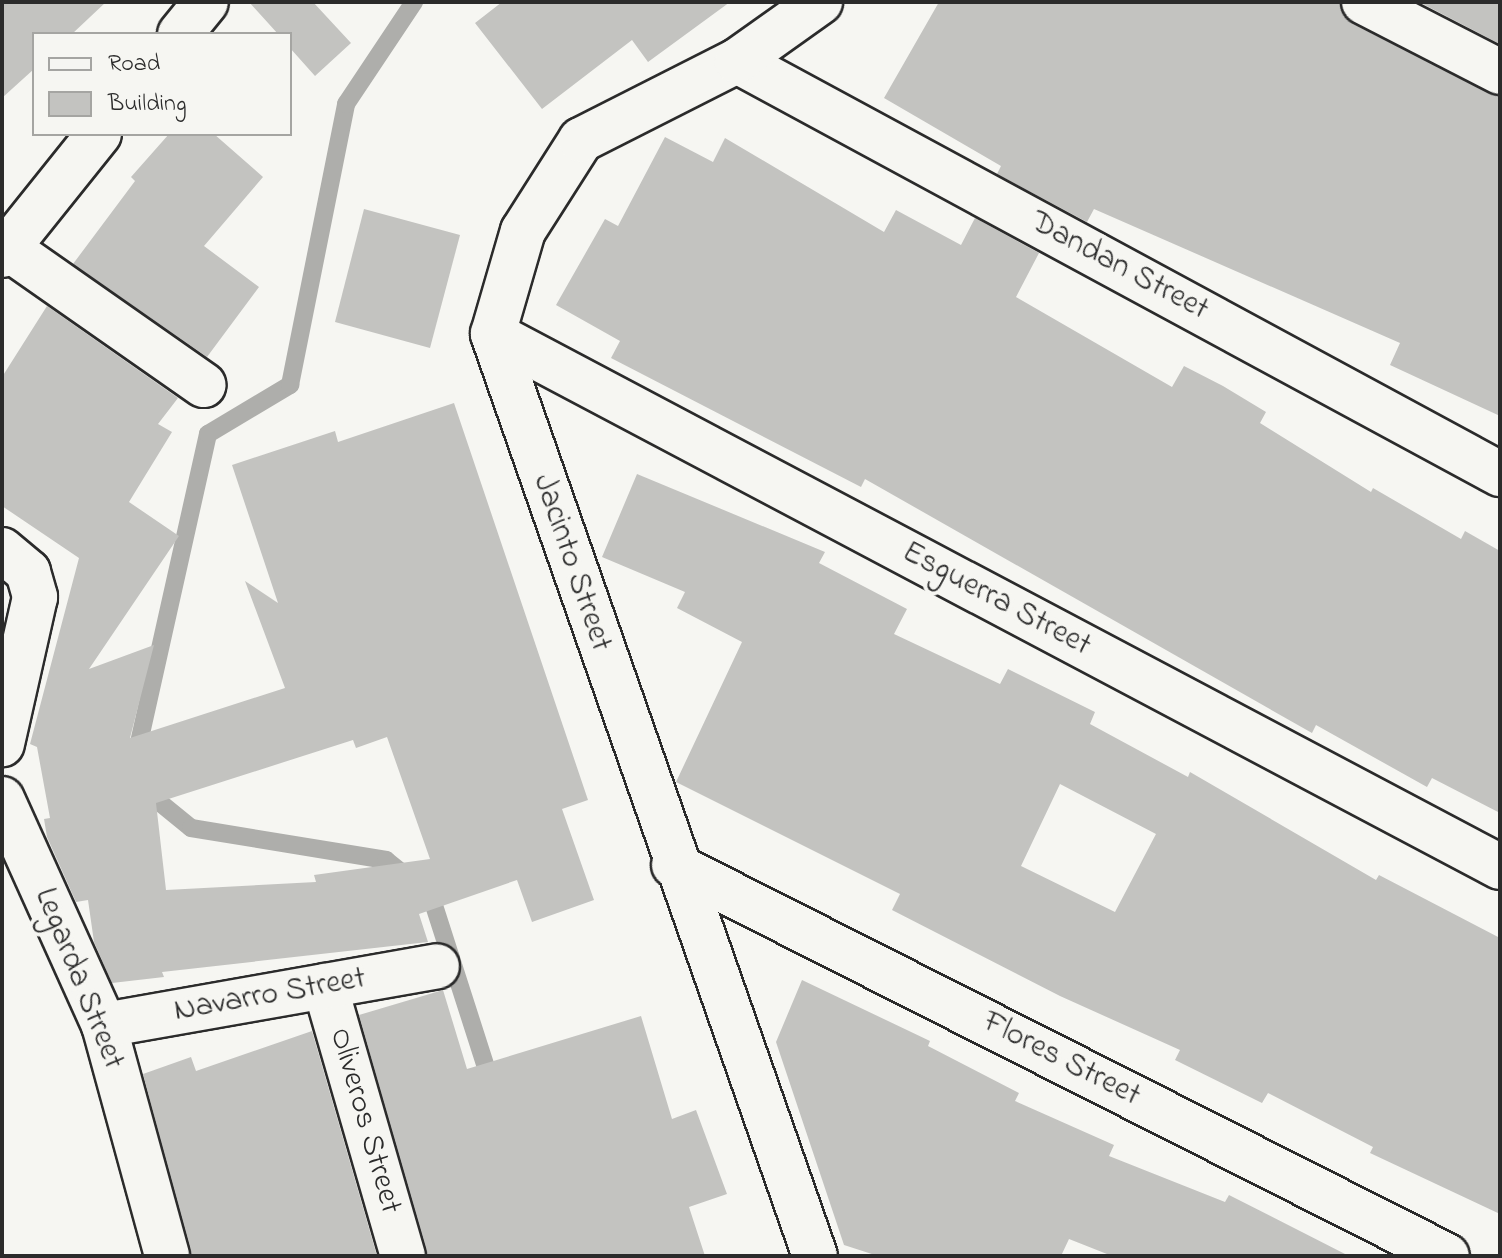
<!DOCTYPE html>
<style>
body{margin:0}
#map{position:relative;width:1502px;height:1258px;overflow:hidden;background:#f6f6f2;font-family:"Indie Flower",sans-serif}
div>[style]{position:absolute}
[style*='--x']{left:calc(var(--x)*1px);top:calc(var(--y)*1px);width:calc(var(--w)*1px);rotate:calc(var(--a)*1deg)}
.stream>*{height:18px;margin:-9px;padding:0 9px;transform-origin:9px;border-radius:9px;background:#aeaeab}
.building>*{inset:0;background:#c3c3c0}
.roads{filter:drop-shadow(2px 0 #2b2b2b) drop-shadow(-2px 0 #2b2b2b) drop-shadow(0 2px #2b2b2b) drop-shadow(0 -2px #2b2b2b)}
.street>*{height:44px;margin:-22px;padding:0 22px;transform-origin:22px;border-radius:22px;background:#f6f6f2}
span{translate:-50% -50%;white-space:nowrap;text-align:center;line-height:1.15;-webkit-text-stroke:8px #f6f6f2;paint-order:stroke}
.street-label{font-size:32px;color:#2b2b2b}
.frame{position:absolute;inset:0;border:4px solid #2b2b2b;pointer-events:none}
.legend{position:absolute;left:32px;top:32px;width:260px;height:104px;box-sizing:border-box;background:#f6f6f2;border:2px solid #a5a5a2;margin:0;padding:10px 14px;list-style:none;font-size:24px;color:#2b2b2b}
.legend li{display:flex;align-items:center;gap:16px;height:40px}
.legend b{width:40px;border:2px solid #a5a5a2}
</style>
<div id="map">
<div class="stream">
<div style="--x:136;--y:756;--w:330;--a:-77.4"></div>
<div style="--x:208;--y:434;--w:96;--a:-30.9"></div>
<div style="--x:290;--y:385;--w:287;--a:-78.7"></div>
<div style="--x:346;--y:104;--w:123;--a:-56.3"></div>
<div style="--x:142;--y:788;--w:63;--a:39.2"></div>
<div style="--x:191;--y:828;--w:198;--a:9.3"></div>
<div style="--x:386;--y:860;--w:58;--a:38.7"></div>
<div style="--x:431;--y:896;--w:200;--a:72.2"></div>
</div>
<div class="building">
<div style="clip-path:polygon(2px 2px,106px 2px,72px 34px,34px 34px,34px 69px,2px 98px)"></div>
<div style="clip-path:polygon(249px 2px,313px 2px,351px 43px,315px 76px,290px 48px,290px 34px,278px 34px)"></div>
<div style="clip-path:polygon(502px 2px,730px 2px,648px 62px,632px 40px,542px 109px,475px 23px)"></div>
<div style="clip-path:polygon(939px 2px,1339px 2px,1353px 24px,1500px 97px,1500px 416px,1390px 365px,1400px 343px,1094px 209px,1087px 222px,997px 174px,1001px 166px,884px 98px)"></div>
<div style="clip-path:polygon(1419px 2px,1500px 2px,1500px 44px)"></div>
<div style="clip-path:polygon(169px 134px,214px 134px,263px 177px,204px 246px,259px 287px,207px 357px,73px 264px,135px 181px,131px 177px)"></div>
<div style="clip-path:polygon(665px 137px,713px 162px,725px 138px,884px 232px,896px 210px,961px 245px,975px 218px,1039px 253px,1016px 297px,1172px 387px,1184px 366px,1223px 386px,1266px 412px,1260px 423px,1371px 492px,1373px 488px,1461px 539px,1465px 531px,1500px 551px,1500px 813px,1432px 778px,1427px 787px,1316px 725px,1312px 733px,865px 479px,861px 487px,611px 358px,620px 341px,556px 305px,605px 219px,618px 226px)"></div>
<div style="clip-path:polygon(364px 209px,460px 235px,430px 348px,335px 322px)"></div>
<div style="clip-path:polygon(evenodd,47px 306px,178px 398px,158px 424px,172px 432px,129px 502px,179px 536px,89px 669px,154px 645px,130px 738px,285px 688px,245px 581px,278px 603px,232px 465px,335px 431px,338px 442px,454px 403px,588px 800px,562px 809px,594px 900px,532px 922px,517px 880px,419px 914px,428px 942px,162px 972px,164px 977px,112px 983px,94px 942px,88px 900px,76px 902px,47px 837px,44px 819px,50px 818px,37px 747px,30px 744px,79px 558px,2px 506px,2px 377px,47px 306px,387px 737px,430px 859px,314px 875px,316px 882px,166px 890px,156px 803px,353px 740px,356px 748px,387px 737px)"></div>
<div style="clip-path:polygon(evenodd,637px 474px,825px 552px,819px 563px,907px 609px,894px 634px,1000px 684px,1008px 669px,1095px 712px,1090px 724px,1188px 777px,1190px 772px,1376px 880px,1379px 875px,1500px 938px,1500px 1214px,1370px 1153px,1373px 1147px,1268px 1093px,1262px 1103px,1175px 1060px,1180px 1050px,1060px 996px,892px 910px,900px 894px,676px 782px,742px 642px,677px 608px,685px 592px,602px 557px,637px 474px,1060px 784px,1156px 834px,1115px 912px,1021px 866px,1060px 784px)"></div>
<div style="clip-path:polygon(802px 980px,930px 1041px,928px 1046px,1019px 1093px,1015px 1101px,1114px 1145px,1109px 1156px,1225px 1202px,1229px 1195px,1349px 1256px,1112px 1256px,1069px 1239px,1061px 1256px,878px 1256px,844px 1245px,776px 1042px)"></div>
<div style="clip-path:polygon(443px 990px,467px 1069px,641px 1016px,672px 1119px,696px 1110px,727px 1194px,689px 1207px,705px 1256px,427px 1256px,359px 1015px)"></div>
<div style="clip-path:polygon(312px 1031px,377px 1256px,191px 1256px,143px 1074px,191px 1057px,196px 1071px)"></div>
</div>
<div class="roads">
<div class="street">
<div style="--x:1364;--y:2;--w:153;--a:27.2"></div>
<div style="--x:180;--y:34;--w:41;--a:-50.9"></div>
<div style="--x:737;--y:61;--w:868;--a:28.43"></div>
<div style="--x:2;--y:244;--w:246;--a:35"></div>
<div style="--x:2;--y:255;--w:155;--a:-51.3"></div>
<div style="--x:493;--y:334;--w:1139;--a:27.89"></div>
<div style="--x:2;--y:550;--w:34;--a:40"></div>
<div style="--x:28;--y:572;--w:26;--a:74"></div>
<div style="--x:35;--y:597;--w:151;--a:102.7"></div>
<div style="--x:2;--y:799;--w:248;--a:65.7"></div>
<div style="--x:104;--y:1025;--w:239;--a:74.7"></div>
<div style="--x:674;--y:865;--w:866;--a:26.83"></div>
<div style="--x:325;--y:986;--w:281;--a:73.9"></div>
<div style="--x:104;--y:1025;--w:338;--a:-10"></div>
<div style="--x:815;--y:1256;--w:977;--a:-109.25"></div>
<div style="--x:493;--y:334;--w:107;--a:-73.8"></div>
<div style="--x:523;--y:231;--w:108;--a:-57.5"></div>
<div style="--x:581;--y:140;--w:175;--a:-26.9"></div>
<div style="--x:737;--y:61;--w:102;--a:-35.4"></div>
</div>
</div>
<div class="street-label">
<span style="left:1119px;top:267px;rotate:28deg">Dandan Street</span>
<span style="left:571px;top:563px;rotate:71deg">Jacinto Street</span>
<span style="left:996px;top:600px;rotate:28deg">Esguerra Street</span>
<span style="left:78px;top:979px;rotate:68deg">Legarda Street</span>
<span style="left:270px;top:996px;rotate:-10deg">Navarro Street</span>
<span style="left:1061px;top:1060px;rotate:27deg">Flores Street</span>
<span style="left:364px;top:1121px;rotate:74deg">Oliveros Street</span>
</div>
<div class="frame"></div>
<ul class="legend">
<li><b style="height:10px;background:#f6f6f2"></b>Road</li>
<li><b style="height:22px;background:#c3c3c0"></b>Building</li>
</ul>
</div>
